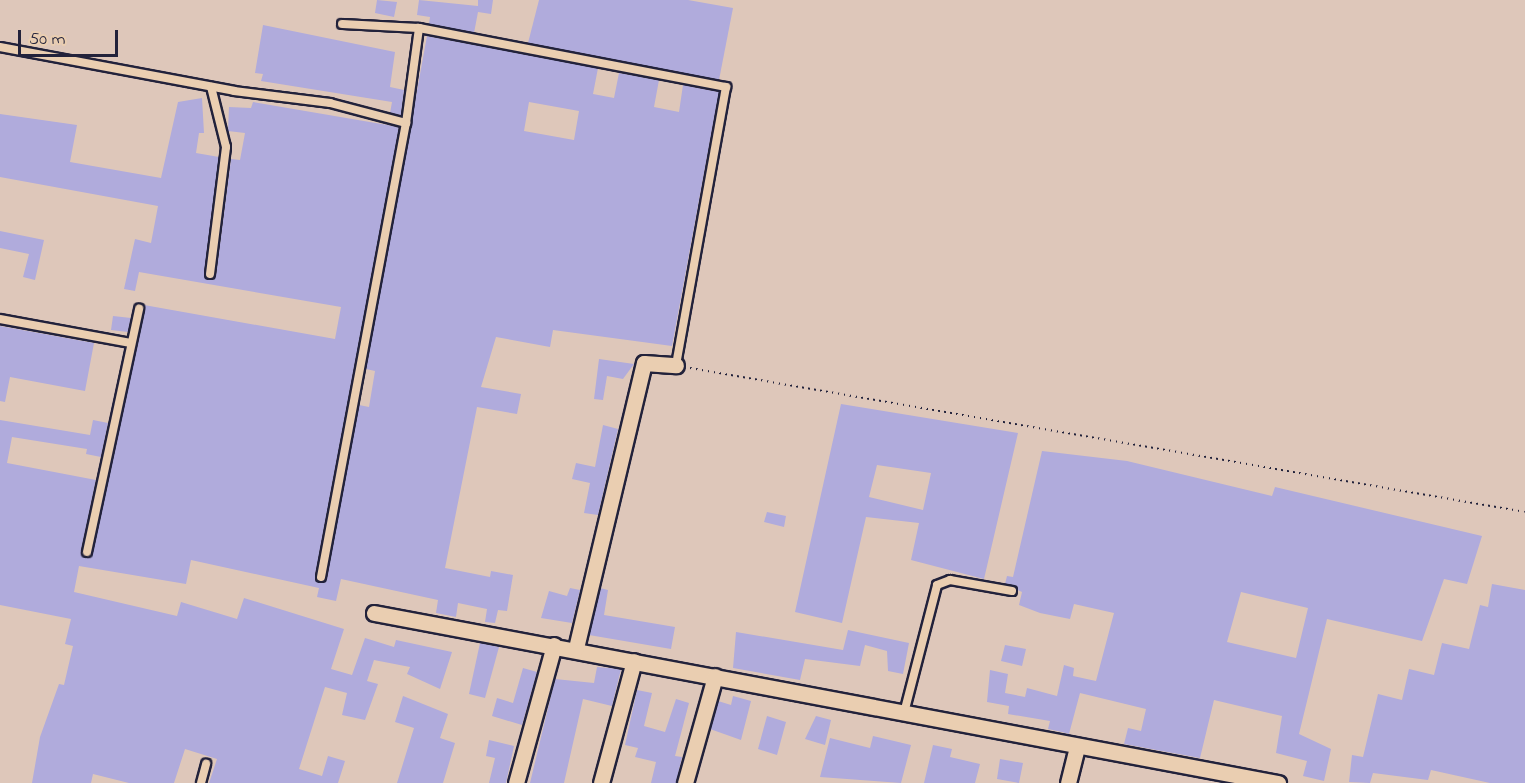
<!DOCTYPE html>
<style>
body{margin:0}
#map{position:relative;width:1525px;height:783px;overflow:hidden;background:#dec7ba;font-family:"Indie Flower",sans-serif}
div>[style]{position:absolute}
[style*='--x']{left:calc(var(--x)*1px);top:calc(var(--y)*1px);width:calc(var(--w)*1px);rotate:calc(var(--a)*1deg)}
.building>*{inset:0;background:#b0abdc}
.path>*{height:2px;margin-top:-1px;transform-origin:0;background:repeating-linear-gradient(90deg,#22223b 0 1.5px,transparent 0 6px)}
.roads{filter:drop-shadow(2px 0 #22223b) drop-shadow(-2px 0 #22223b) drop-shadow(0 2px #22223b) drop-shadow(0 -2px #22223b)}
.lane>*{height:8px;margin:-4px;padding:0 4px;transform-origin:4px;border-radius:4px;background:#eaceb1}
.street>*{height:15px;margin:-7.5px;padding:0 7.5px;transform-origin:7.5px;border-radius:7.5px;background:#eaceb1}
span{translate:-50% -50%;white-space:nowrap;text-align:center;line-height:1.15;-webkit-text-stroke:6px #eaceb1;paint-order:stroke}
.scale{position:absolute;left:18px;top:30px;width:100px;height:27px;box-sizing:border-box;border:3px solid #22223b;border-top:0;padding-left:8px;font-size:18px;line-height:21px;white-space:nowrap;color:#22223b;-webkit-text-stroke:4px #eaceb1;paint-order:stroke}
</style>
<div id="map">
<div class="building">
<div style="clip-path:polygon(377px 0,397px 2px,394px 17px,375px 13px)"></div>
<div style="clip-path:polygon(419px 0,478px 6px,478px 0,493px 0,491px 14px,478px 12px,474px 33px,429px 24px,430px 17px,417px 15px)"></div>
<div style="clip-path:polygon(539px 0,688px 0,733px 8px,719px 80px,528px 43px)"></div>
<div style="clip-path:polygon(263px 25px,395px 52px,390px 87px,404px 90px,401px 115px,390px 113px,392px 102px,261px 81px,263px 74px,255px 73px)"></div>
<div style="clip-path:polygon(evenodd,427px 36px,598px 68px,593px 94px,614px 98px,619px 73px,659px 80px,654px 107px,679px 112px,683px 85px,719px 92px,672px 346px,553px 330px,550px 347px,496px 337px,481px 387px,521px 394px,517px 414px,477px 407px,445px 568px,490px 577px,491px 571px,513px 575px,507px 611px,498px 610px,495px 623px,485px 622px,487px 609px,458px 603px,456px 617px,436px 613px,438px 600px,341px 579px,336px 601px,317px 597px,319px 588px,191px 560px,186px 584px,79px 566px,74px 592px,177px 616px,181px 602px,237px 619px,244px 598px,344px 629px,331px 669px,352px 675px,365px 638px,394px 647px,396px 640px,452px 652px,440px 689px,407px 674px,410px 667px,374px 660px,367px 681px,378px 684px,365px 720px,342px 715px,347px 693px,325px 687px,299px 769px,322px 776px,328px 756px,345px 761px,338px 783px,209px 783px,217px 759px,185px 749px,174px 783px,129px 783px,93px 774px,91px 783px,32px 783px,40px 737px,59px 684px,64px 685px,73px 646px,65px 644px,71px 619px,0 605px,0 420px,90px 435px,93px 420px,108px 423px,101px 457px,86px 454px,87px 449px,12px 437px,7px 463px,96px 480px,81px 551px,89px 557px,144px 305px,335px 339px,341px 307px,139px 272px,135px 291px,124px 289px,135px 239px,151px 243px,158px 206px,0 177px,0 114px,77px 125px,70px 162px,161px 178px,178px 102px,202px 98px,204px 133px,199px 133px,196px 153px,219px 157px,204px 273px,210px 280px,216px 275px,231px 159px,240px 160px,245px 133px,228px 131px,229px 107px,251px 108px,253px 102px,399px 127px,315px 576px,322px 583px,359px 405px,369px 407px,375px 371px,366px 369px,427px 36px,529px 102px,579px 111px,574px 140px,524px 131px,529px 102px)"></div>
<div style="clip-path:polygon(0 231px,44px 240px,35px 280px,23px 277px,29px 254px,0 248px)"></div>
<div style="clip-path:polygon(113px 316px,131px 318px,128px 332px,111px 330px)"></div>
<div style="clip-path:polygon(0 326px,94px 343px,85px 391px,10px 377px,5px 402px,0 401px)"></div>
<div style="clip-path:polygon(599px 359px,634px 364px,623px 379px,607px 376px,603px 400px,594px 399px)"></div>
<div style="clip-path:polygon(evenodd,841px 404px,1018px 433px,984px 579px,911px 560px,919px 523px,866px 517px,842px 623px,795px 612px,841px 404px,877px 465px,931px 473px,923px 510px,869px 497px,877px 465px)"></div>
<div style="clip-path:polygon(603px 425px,618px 429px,598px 515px,584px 513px,590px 483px,572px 479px,576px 463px,595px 467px)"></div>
<div style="clip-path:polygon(evenodd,1042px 451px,1127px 461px,1272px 496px,1275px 487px,1482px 536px,1467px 584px,1444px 579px,1422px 641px,1327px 619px,1299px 734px,1331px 749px,1324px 781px,1303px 776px,1307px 761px,1276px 753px,1282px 716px,1214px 700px,1200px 758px,1124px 744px,1128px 728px,1141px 731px,1146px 709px,1080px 693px,1069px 734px,1062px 732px,1048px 729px,1050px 721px,1008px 714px,1009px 706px,987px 702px,990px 670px,1008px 674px,1005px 693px,1025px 697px,1027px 688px,1057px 696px,1064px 665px,1074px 668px,1073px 676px,1096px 681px,1114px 613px,1074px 604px,1070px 619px,1040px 613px,1019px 605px,1022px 592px,1005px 584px,1007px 576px,1013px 577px,1042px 451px,1241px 592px,1308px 608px,1296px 658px,1227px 642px,1241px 592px)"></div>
<div style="clip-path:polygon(767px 512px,786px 516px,784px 527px,764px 522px)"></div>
<div style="clip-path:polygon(1492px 584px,1525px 590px,1525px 783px,1490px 783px,1431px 770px,1428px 780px,1373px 773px,1370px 783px,1349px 782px,1352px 755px,1363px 757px,1378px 694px,1402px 700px,1409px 669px,1434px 675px,1442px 643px,1469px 649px,1480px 605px,1488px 607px)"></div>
<div style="clip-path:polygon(570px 588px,580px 590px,572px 623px,541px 618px,549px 591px,567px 596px)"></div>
<div style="clip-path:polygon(600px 588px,608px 590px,604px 615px,675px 627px,671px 649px,589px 635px)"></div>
<div style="clip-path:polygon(848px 630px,909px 643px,903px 674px,888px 671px,887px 651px,865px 645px,860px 666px,805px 659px,800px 680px,733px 668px,736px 632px,843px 650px)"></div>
<div style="clip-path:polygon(480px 643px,499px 647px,485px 698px,469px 694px)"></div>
<div style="clip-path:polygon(1005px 645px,1026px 649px,1022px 666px,1001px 661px)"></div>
<div style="clip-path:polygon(597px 667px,621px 669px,612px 706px,583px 699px,564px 783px,530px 783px,555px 679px,594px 683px)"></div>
<div style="clip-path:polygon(523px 668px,537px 672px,522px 725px,492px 716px,497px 698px,513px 703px)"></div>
<div style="clip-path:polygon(637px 690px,652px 693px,644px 726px,665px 732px,676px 699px,689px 703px,675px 756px,682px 757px,676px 783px,651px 783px,656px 762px,635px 757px,638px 748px,625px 745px)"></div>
<div style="clip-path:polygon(403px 696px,448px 714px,440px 738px,455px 743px,443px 783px,397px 783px,414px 728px,395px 722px)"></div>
<div style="clip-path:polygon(733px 696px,751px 701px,741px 740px,710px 729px,718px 701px,731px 705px)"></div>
<div style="clip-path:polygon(767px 716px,786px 722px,777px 755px,758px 749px)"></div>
<div style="clip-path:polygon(816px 716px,831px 720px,825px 745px,805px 739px)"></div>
<div style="clip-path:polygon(873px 736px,911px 745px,901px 783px,820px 777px,830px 738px,870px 748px)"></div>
<div style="clip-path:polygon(489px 740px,514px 746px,506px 783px,489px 783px,495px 758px,486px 756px)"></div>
<div style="clip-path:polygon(933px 745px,952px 749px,950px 757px,980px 764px,975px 783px,924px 783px)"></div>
<div style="clip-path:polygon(1000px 759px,1023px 763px,1019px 783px,997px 779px)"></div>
</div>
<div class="path">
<div style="--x:690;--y:368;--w:847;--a:9.78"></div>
</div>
<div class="roads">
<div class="lane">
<div style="--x:342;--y:24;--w:77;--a:3"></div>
<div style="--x:0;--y:47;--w:238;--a:10.6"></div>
<div style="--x:234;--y:91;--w:97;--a:7.1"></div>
<div style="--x:330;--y:103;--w:79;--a:14.7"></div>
<div style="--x:210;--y:274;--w:128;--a:-82.8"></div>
<div style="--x:226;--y:147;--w:62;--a:-104"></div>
<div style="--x:0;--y:319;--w:133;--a:10.4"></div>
<div style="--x:87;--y:552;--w:249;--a:-77.9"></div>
<div style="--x:321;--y:577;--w:462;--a:-79.4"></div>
<div style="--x:406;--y:123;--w:96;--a:-82.2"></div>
<div style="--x:419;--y:28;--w:313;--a:10.9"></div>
<div style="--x:726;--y:87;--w:282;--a:100.2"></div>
<div style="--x:904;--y:713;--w:132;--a:-75.5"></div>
<div style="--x:937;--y:585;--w:14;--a:-21"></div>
<div style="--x:950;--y:580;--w:63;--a:10.1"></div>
<div style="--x:201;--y:783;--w:20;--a:-75"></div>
</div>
<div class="street">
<div style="--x:374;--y:613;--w:920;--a:10.65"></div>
<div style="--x:576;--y:648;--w:293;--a:-76.6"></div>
<div style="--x:644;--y:363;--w:32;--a:4"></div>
<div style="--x:516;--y:783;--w:143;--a:-74.6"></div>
<div style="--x:601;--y:783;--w:126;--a:-74.9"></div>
<div style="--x:685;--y:783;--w:111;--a:-74.3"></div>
<div style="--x:1068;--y:783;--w:37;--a:-76"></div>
</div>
</div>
<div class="scale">50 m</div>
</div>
